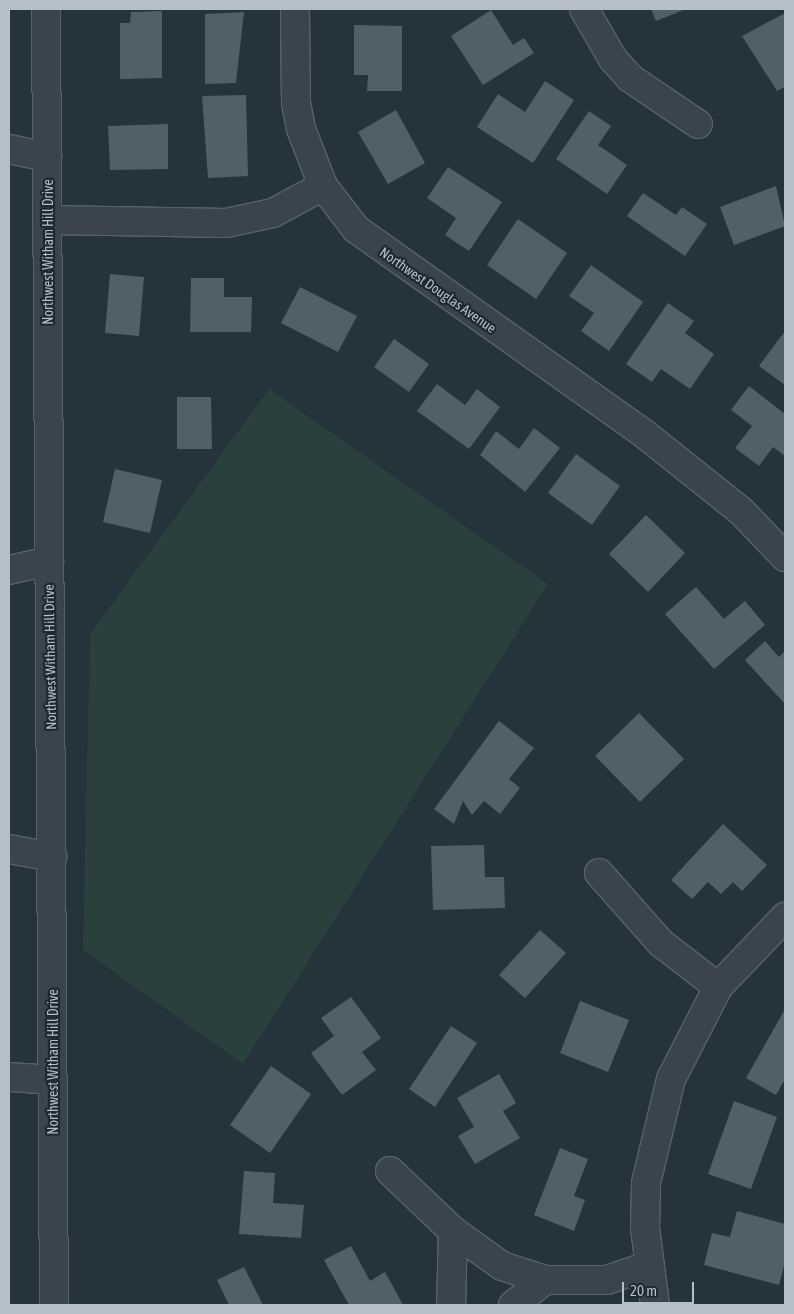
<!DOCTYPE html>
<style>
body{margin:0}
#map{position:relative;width:794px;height:1314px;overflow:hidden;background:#25333b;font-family:"Asap Condensed",sans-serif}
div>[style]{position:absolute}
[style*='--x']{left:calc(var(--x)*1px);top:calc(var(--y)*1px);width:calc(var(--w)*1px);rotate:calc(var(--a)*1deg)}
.green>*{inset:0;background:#2a403c}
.building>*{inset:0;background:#506069}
.roads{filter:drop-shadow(1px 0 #57626a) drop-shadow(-1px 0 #57626a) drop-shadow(0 1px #57626a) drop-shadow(0 -1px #57626a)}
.minor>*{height:28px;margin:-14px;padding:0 14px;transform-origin:14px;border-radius:14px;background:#39444c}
span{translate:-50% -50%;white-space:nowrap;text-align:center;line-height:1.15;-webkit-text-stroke:4.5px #1e2931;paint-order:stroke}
.street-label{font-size:14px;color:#b4bfc7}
.frame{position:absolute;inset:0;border:10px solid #b4bfc7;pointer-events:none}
.scale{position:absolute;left:622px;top:1282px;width:72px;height:22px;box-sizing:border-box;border:2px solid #b4bfc7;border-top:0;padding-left:6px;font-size:15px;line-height:18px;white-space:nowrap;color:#b4bfc7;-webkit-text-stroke:4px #1e2931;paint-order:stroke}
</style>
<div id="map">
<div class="green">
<div style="clip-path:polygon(269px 389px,548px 584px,243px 1064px,83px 950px,90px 634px)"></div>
</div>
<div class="building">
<div style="clip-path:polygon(651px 9px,686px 9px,656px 21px)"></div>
<div style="clip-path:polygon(491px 10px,513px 45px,524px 38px,534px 53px,483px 85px,451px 36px)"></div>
<div style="clip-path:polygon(162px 11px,162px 78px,120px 79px,120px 23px,130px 23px,131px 12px)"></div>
<div style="clip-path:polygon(244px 12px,236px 83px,205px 84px,205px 14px)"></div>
<div style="clip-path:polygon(785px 13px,785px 87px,777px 91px,742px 36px)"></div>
<div style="clip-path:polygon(354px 25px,402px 26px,402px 91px,367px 91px,368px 75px,354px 75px)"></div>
<div style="clip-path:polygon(545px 81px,574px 100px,533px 163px,477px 127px,498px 94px,525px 112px)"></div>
<div style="clip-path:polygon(246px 95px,248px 176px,208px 178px,202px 96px)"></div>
<div style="clip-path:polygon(396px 110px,425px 163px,388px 184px,358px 132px)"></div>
<div style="clip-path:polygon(589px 111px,611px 126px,598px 145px,627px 165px,607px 194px,556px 159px)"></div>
<div style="clip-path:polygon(168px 124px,168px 169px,110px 170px,108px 126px)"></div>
<div style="clip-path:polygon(448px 167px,502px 202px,469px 251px,445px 235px,456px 218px,427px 198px)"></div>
<div style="clip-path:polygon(776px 186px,785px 226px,734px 245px,720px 207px)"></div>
<div style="clip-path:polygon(643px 193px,676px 215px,682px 207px,707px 224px,685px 256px,627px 216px)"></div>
<div style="clip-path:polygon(518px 219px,567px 253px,536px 299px,487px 265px)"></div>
<div style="clip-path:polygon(591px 265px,643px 302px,609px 351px,581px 331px,594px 313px,569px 296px)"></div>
<div style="clip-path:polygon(110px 274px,144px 277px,139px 336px,105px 333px)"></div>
<div style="clip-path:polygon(191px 278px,224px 278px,224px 297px,252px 297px,251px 332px,190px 332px)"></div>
<div style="clip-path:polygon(300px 287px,357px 316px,338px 352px,281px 323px)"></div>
<div style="clip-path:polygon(668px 303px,694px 321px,685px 333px,714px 354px,690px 389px,661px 369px,652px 382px,626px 364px)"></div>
<div style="clip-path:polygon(785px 331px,785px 385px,759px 366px)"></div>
<div style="clip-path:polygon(394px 339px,429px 364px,409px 392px,374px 367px)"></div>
<div style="clip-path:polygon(437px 384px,465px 405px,477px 389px,500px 407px,469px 449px,417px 411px)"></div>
<div style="clip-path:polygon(749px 386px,785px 414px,785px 456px,773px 447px,759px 466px,735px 448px,752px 426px,731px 410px)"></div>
<div style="clip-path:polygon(177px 397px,211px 397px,212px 449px,177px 449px)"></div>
<div style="clip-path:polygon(534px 428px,560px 448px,525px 492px,480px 455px,496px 431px,519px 449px)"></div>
<div style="clip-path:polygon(576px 454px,620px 486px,592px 525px,548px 493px)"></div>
<div style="clip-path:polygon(115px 469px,162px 480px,150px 533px,103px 522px)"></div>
<div style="clip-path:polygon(646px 515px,685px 553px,648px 592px,609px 554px)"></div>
<div style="clip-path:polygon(696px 587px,724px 619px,745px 601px,765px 625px,714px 669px,665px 614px)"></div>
<div style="clip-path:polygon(765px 641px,779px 657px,785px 651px,785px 704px,745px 660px)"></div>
<div style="clip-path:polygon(639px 713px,684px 759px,640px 802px,595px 756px)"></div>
<div style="clip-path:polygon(499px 721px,534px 748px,509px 779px,520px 788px,500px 814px,484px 801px,472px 815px,463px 801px,454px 824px,434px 809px)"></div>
<div style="clip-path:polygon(723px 824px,767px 865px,742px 891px,733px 882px,721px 894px,708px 882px,692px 899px,671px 880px)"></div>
<div style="clip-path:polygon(484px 845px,485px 877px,504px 877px,505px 908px,433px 910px,431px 846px)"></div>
<div style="clip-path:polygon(540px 930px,566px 953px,525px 998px,499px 975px)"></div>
<div style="clip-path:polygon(351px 997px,381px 1038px,362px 1052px,376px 1070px,342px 1095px,311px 1053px,334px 1036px,321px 1018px)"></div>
<div style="clip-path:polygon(580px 1001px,629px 1020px,608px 1072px,560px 1053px)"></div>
<div style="clip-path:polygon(785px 1009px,785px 1079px,776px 1095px,746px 1078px)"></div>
<div style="clip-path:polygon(451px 1026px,477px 1043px,435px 1107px,409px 1089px)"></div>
<div style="clip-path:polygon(271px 1066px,311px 1094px,270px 1153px,230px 1125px)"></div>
<div style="clip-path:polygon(499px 1074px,516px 1103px,503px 1111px,520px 1138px,475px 1164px,458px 1136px,474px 1127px,457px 1098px)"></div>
<div style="clip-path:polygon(734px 1101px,777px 1117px,751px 1189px,708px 1174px)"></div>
<div style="clip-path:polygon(560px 1148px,588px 1159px,574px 1196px,585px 1200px,574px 1231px,534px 1215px)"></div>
<div style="clip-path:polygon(244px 1171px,275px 1173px,273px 1203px,304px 1205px,301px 1238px,239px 1234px)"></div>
<div style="clip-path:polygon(737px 1211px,785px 1224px,785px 1262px,779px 1285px,704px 1265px,712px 1233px,730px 1237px)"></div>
<div style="clip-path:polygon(351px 1246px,370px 1281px,385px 1272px,403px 1305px,349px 1305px,324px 1260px)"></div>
<div style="clip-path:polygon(244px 1267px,263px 1305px,229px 1305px,217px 1280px)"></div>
</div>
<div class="roads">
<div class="minor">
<div style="--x:46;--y:9;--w:1296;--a:89.65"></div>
<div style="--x:295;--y:9;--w:94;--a:89.4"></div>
<div style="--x:296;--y:103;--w:26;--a:79"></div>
<div style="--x:301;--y:129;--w:61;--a:68.9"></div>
<div style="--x:323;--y:186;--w:54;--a:52.5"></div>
<div style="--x:356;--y:229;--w:351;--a:35.4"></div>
<div style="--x:642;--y:432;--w:127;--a:38.6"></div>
<div style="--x:741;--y:511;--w:64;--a:46.3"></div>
<div style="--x:584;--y:9;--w:58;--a:59.9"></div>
<div style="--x:613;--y:59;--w:25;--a:48"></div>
<div style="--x:630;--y:78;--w:82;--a:34.1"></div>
<div style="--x:9;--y:149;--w:39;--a:12"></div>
<div style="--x:49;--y:220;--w:177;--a:1"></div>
<div style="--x:226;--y:223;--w:48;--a:-12"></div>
<div style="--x:273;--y:213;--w:57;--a:-28.4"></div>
<div style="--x:9;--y:570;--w:41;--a:-12.7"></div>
<div style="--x:9;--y:849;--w:44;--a:10.5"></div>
<div style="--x:599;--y:873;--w:94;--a:48.5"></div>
<div style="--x:661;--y:943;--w:72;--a:37.7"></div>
<div style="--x:9;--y:1077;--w:44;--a:3.9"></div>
<div style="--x:390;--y:1171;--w:87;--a:43.6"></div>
<div style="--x:453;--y:1231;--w:74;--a:91.5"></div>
<div style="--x:453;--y:1231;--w:60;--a:35.5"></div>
<div style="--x:502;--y:1266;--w:45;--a:18"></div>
<div style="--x:513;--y:1305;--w:41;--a:-38"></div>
<div style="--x:545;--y:1280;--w:62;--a:0"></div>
<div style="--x:607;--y:1280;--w:43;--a:-18.9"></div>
<div style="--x:655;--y:1305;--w:78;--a:-97.4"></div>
<div style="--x:645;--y:1228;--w:45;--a:-88.7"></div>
<div style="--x:646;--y:1183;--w:107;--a:-76.5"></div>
<div style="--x:671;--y:1079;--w:103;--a:-62.9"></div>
<div style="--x:718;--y:987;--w:97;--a:-46.3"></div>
</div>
</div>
<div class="street-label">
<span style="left:48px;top:252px;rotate:-90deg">Northwest Witham Hill Drive</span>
<span style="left:438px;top:290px;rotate:35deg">Northwest Douglas Avenue</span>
<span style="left:50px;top:657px;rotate:-91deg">Northwest Witham Hill Drive</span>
<span style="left:53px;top:1062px;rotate:-90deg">Northwest Witham Hill Drive</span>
</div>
<div class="frame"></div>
<div class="scale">20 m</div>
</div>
